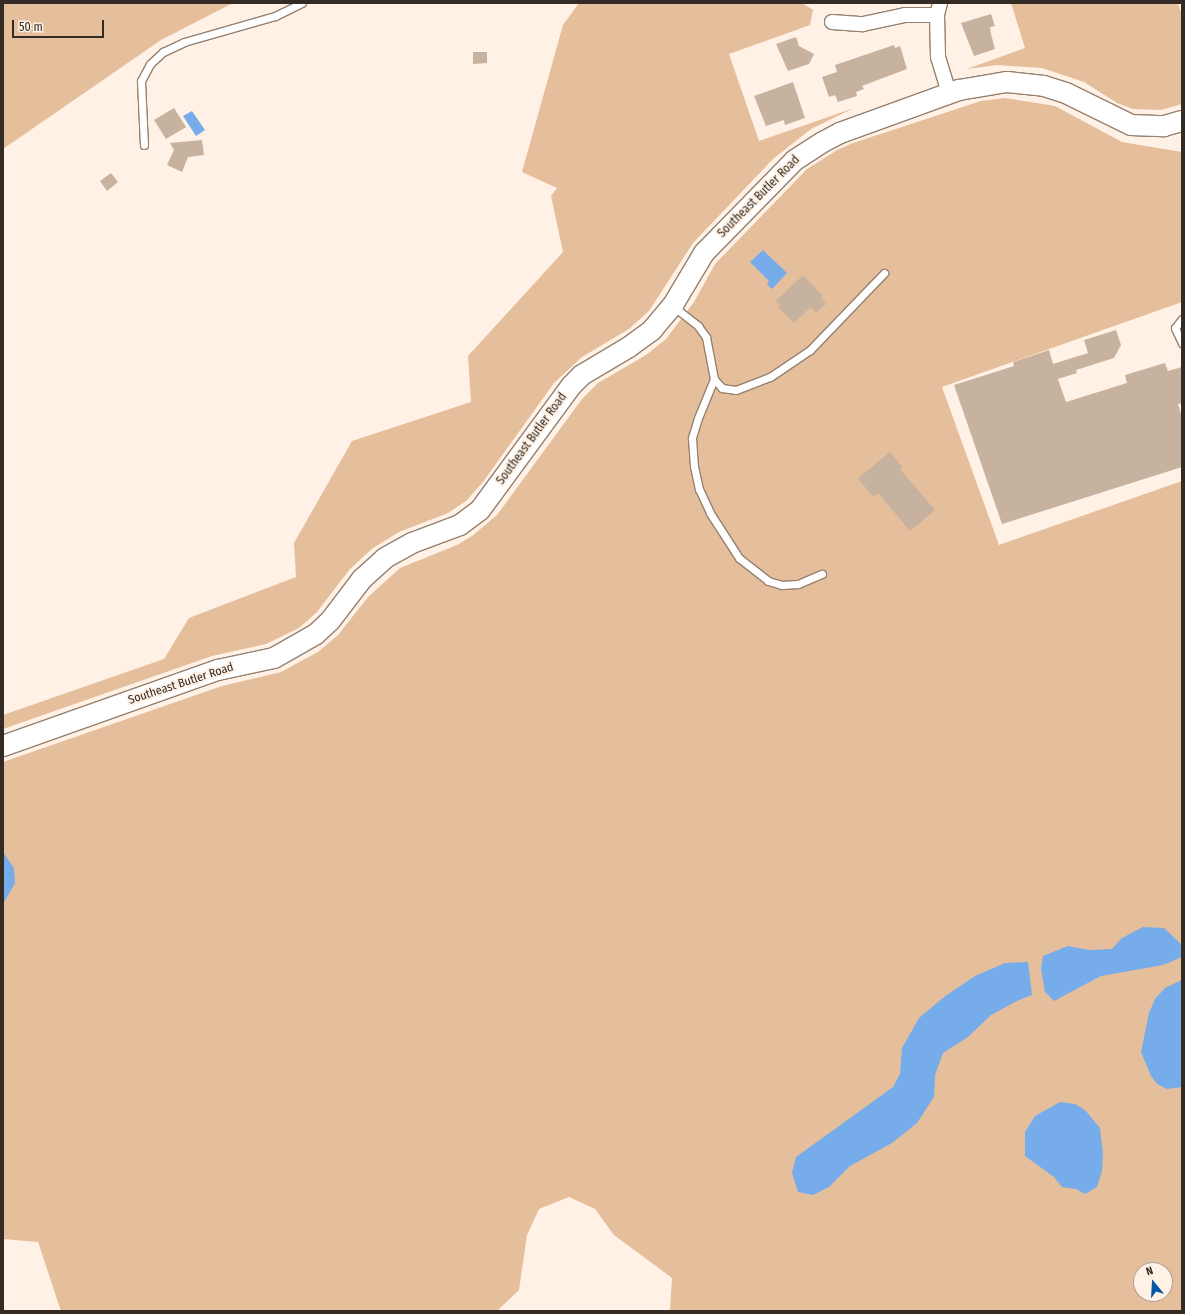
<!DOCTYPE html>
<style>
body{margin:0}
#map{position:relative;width:1185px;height:1314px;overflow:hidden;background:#fff1e5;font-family:"Fira Sans Condensed",sans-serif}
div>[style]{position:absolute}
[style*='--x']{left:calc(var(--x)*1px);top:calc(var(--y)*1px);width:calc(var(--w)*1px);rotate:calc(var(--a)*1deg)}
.green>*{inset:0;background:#e5be9b}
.water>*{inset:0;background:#77aceb}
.building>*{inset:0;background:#c7b29f}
.roads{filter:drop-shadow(1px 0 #95816f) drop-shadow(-1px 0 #95816f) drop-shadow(0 1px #95816f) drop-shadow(0 -1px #95816f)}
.service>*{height:7px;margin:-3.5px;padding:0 3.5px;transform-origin:3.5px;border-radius:3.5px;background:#fff}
.minor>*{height:14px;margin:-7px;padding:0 7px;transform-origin:7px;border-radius:7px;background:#fff}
.secondary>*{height:20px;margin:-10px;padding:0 10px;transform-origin:10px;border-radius:10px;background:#fff}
span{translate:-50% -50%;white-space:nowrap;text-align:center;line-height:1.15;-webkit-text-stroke:4px #fff1e5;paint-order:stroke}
.street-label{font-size:12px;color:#342c24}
.frame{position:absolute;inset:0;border:4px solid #342c24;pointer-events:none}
.north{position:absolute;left:1133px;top:1262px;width:40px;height:40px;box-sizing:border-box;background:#fff1e5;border:1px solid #aea298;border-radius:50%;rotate:342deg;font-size:11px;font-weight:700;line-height:16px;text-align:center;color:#342c24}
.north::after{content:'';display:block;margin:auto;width:14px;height:18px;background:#0258a6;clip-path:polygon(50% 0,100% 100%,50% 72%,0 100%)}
.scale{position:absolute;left:12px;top:20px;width:92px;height:18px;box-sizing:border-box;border:2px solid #342c24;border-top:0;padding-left:5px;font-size:12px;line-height:14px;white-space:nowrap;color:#342c24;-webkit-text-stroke:3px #fff1e5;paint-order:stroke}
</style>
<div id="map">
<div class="green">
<div style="clip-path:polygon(3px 3px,233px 3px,161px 40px,3px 149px)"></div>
<div style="clip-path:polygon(579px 3px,802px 3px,813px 10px,810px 25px,729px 54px,759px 141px,854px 108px,811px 129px,773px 159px,693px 243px,649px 311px,629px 329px,582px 357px,554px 383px,483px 482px,466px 501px,448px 513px,399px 532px,373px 548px,350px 569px,317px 612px,299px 628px,266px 644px,212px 656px,3px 729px,3px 715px,164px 659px,189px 618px,296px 577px,294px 543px,352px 441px,471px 402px,468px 356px,563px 252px,551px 196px,557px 188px,522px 172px,563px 25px)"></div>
<div style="clip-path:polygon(1011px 3px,1178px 3px,1182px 15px,1182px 104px,1161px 110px,1133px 109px,1117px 103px,1084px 82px,1042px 68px,997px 65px,967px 69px,1025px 48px)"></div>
<div style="clip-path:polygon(evenodd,1005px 98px,1055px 106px,1122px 142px,1182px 152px,1182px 302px,942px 387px,999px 545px,1182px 481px,1182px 1311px,670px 1311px,672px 1278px,614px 1235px,595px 1209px,569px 1197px,539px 1209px,527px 1235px,519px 1290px,497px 1311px,61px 1311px,38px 1242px,3px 1239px,3px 762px,222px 686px,281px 672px,318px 652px,338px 635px,368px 597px,400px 568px,457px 545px,472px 536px,497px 515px,582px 399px,598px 383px,646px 355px,666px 339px,694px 302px,715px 264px,807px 169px,837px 150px,853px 143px,981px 101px,1005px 98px,1141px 1270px,1165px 1270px,1165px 1294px,1141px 1294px,1141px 1270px)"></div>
</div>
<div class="water">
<div style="clip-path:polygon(192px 111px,205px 130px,196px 136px,183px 116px)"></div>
<div style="clip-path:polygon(763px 250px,787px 273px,772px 289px,767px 284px,769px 281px,750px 262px)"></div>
<div style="clip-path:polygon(3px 852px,14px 868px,15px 883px,3px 904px)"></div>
<div style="clip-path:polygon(1143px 927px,1164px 928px,1182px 945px,1182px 957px,1163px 965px,1101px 976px,1054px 1001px,1045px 992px,1041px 969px,1043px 956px,1068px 946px,1089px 950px,1112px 949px,1122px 938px)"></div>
<div style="clip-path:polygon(1028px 962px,1032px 995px,1017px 1001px,991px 1015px,968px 1037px,943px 1053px,935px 1075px,934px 1097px,917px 1123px,892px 1143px,850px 1166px,829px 1187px,813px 1195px,798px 1192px,792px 1173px,796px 1157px,893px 1087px,900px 1074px,902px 1048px,919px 1018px,944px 997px,975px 976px,1005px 963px)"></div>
<div style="clip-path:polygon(1182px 980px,1182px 1087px,1167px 1089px,1157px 1084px,1151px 1076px,1141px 1052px,1149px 1013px,1155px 999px,1165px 988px)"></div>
<div style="clip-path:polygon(1060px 1102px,1075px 1104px,1085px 1110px,1100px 1128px,1103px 1154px,1102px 1171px,1097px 1187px,1085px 1194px,1076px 1189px,1062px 1187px,1054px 1177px,1025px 1156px,1025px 1132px,1035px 1116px)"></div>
</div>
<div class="building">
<div style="clip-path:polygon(991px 14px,995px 26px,990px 27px,991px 34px,995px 49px,974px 56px,961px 23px)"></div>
<div style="clip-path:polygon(796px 37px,799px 46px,814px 54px,809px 64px,788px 71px,776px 44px)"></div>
<div style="clip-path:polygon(894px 45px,895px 48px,900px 46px,907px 69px,862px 86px,864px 89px,856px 92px,857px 96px,838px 102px,835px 95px,829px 97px,822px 77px,837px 72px,835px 65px)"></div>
<div style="clip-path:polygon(473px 52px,487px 52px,487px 63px,473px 64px)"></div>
<div style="clip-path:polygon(793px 82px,805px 118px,785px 125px,784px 120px,766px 126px,754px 96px)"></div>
<div style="clip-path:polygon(174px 108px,186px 127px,166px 139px,154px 120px)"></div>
<div style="clip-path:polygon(202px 140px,204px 155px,188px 157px,182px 172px,167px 165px,174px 150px,170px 143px)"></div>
<div style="clip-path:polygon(111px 173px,118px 182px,107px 191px,100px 181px)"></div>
<div style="clip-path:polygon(803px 275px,823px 296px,821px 298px,826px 304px,816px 313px,811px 307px,794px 323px,778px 307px,780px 305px,776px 301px)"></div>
<div style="clip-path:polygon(1116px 330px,1121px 345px,1114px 358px,1076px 370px,1077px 373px,1058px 379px,1066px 402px,1127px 383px,1125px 375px,1165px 363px,1168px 371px,1182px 367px,1182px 403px,1178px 404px,1182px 417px,1182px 467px,1002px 524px,954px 385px,1014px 366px,1013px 362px,1049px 350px,1053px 364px,1088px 353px,1084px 340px)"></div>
<div style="clip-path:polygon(890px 452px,903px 468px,900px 469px,935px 510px,910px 531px,878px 493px,873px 497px,858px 478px)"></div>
</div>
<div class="roads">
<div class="service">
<div style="--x:144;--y:145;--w:64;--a:-92.7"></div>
<div style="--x:141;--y:81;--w:19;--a:-62"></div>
<div style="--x:150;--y:64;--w:18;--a:-43"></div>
<div style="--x:163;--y:52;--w:23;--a:-25"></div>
<div style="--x:184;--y:42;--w:95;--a:-15.9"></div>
<div style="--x:275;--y:16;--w:30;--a:-26"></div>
<div style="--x:674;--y:307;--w:31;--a:38"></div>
<div style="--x:698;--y:326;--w:14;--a:54"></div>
<div style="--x:706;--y:337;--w:43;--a:79.2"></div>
<div style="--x:714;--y:379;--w:12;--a:48"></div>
<div style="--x:722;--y:388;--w:14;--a:8"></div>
<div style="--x:736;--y:390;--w:36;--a:-21"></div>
<div style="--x:770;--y:377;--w:48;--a:-34"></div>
<div style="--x:810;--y:350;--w:107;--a:-46.1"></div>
<div style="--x:1182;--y:319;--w:11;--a:128"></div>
<div style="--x:1175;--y:328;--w:17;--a:65"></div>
<div style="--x:714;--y:379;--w:42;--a:112.3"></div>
<div style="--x:698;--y:418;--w:21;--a:107"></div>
<div style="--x:692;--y:438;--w:28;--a:86"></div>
<div style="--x:694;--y:466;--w:24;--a:78"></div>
<div style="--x:699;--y:489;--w:26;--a:65"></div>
<div style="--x:710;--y:513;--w:54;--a:57.2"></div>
<div style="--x:739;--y:558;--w:37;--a:38"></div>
<div style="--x:768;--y:581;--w:15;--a:16"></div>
<div style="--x:782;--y:585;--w:16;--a:-4"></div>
<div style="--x:798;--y:584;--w:26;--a:-23"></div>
</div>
<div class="minor">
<div style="--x:940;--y:3;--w:12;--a:104"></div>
<div style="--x:937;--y:15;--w:42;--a:88.6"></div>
<div style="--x:938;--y:57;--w:39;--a:73"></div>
<div style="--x:832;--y:22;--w:31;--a:4"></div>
<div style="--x:863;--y:24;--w:43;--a:-12.1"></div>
<div style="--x:905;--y:15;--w:32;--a:0"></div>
</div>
<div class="secondary">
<div style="--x:3;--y:746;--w:228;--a:-19.5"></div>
<div style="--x:218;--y:670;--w:57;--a:-12.1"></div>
<div style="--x:274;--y:658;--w:48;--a:-29.7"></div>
<div style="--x:316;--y:634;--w:19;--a:-43"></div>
<div style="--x:330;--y:621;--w:53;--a:-52.7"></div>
<div style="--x:362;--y:579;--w:31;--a:-42"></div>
<div style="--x:385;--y:558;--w:31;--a:-29"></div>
<div style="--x:412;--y:543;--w:51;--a:-20.6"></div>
<div style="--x:460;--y:525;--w:25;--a:-37"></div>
<div style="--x:480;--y:510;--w:154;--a:-53.7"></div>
<div style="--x:571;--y:386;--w:16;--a:-45"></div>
<div style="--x:582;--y:375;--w:55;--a:-30.8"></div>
<div style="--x:629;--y:347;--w:29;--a:-36"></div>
<div style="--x:652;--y:330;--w:33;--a:-50"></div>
<div style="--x:673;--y:305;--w:61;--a:-59.2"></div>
<div style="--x:704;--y:253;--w:130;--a:-45.6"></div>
<div style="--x:795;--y:160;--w:33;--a:-33"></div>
<div style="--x:823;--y:142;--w:19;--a:-28"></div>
<div style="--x:840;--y:133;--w:127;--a:-19.9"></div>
<div style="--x:959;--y:90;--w:49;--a:-9.5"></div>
<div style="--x:1007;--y:82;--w:37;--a:6"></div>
<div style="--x:1044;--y:86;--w:23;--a:18"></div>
<div style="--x:1066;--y:93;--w:72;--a:26.2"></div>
<div style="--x:1131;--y:125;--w:33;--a:2"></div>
<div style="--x:1164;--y:126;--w:19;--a:-16"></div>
</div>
</div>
<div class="street-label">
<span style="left:759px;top:197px;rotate:-45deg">Southeast Butler Road</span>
<span style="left:532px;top:439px;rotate:-54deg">Southeast Butler Road</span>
<span style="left:181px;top:684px;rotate:-18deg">Southeast Butler Road</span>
</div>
<div class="frame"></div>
<div class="north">N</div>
<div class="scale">50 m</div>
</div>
